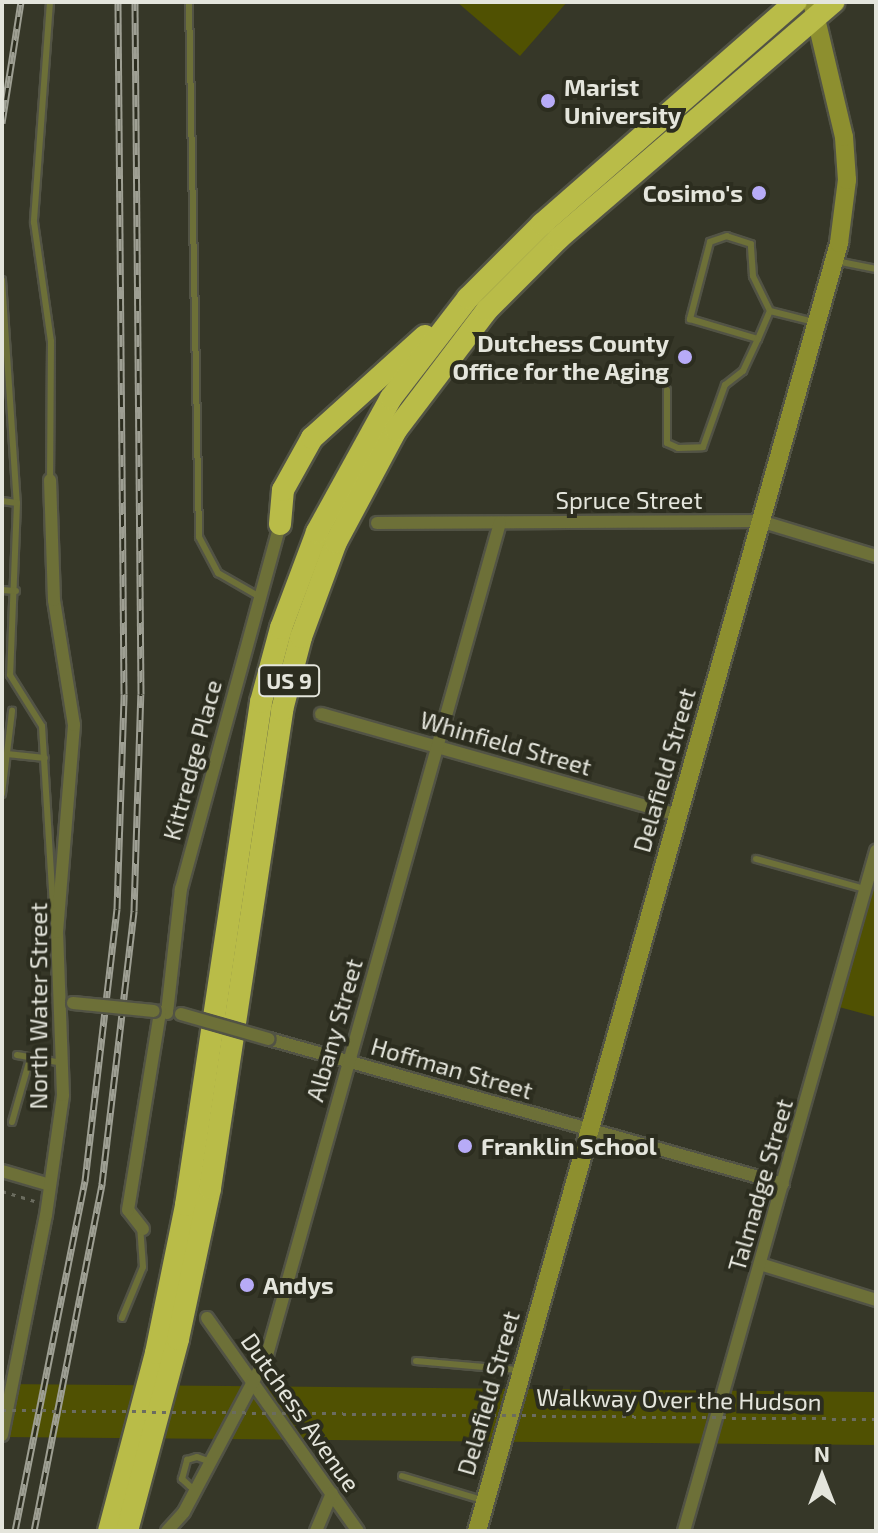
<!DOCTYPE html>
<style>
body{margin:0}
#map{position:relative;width:878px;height:1533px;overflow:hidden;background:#363728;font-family:"Exo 2",sans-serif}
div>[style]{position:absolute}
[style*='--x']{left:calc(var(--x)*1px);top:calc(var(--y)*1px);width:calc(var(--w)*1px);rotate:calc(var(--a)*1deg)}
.green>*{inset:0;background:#505102}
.path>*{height:3px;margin-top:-1.5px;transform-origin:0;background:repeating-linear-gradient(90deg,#6b6c5f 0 4px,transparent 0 10px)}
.roads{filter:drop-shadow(2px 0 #525345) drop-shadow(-2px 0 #525345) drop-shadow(0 2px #525345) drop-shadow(0 -2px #525345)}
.lane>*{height:6px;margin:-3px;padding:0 3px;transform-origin:3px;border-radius:3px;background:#6d7038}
.street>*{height:12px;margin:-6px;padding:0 6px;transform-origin:6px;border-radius:6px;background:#6d7038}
.secondary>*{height:18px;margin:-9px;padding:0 9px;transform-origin:9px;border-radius:9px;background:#8d8f2f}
.highway>*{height:22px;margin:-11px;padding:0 11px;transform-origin:11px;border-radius:11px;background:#b9bc48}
.rail>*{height:7px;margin-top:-3.5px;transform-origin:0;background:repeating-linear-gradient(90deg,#2c2d1f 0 12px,#9e9f93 0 24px);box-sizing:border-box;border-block:2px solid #9e9f93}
.path-bridge>*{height:3px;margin-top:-1.5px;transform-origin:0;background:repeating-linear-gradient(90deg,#6b6c5f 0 4px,transparent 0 10px)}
.bridges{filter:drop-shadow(2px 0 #525345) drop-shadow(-2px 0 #525345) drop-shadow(0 2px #525345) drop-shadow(0 -2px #525345)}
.street-bridge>*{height:12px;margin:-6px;padding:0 6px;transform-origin:6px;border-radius:6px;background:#6d7038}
.dots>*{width:22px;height:22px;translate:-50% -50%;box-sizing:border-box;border:4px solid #2c2d1f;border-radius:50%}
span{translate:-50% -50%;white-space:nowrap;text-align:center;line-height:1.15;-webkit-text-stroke:8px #2c2d1f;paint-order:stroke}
.shield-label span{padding:2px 6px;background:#2c2d1f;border:2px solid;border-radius:6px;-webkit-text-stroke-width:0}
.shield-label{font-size:22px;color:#e4e5dc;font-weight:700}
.poi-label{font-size:24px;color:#e4e5dc;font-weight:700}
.left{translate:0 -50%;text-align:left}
.right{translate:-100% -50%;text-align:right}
.street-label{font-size:24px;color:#e4e5dc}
.frame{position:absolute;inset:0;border:4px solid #e4e5dc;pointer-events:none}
.north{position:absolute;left:782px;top:1437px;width:80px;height:80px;-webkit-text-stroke:6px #2c2d1f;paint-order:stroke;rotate:0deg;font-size:22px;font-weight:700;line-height:32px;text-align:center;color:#e4e5dc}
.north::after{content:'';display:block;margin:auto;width:28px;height:36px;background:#e4e5dc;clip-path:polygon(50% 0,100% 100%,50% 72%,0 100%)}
</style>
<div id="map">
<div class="green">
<div style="clip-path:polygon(457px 2px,567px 2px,520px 56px)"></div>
<div style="clip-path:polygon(876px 873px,876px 1017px,839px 1007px)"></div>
<div style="clip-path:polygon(2px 1384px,876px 1392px,876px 1445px,2px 1437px)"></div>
</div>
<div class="path">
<div style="--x:2;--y:1191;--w:34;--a:17"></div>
</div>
<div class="roads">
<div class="lane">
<div style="--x:50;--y:2;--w:221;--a:94.2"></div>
<div style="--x:34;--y:222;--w:120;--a:81.9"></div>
<div style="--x:51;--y:341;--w:139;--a:90.4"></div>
<div style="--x:189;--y:2;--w:535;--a:88.93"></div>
<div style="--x:199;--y:537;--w:41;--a:62.2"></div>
<div style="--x:218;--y:573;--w:46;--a:29.9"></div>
<div style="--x:836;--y:261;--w:41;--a:11.3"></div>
<div style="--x:2;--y:280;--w:224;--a:86.2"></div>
<div style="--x:17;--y:503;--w:172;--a:92.3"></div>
<div style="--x:10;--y:675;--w:60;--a:57.9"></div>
<div style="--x:42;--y:726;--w:199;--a:86.5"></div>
<div style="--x:770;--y:311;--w:39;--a:-116"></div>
<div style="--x:753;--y:276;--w:32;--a:-94"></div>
<div style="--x:751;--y:244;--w:25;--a:-162"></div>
<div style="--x:727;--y:236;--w:18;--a:161"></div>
<div style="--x:710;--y:242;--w:80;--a:104.6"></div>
<div style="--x:690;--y:319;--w:71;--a:16.4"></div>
<div style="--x:758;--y:339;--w:30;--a:-67"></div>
<div style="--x:770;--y:311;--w:45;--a:14"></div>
<div style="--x:667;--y:390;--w:53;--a:90"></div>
<div style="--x:667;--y:443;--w:12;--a:24"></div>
<div style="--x:678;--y:448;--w:25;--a:-2"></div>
<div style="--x:703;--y:447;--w:66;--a:-70.5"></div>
<div style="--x:725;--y:385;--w:23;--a:-38"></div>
<div style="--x:743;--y:371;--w:35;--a:-65"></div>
<div style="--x:2;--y:501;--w:15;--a:8"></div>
<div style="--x:2;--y:590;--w:14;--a:4"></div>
<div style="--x:7;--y:754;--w:38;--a:6"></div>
<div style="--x:2;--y:794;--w:84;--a:-83.1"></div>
<div style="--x:756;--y:859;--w:113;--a:15.4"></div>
<div style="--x:17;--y:1055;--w:47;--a:9.9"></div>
<div style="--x:12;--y:1122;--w:66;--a:-74.1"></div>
<div style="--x:122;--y:1318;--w:55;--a:-67.6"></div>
<div style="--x:143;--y:1267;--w:42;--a:-94.1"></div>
<div style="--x:416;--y:1361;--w:102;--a:5"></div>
<div style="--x:402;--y:1476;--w:84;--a:16.7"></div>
<div style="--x:195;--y:1491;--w:18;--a:-137"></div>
<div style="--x:182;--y:1479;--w:20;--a:-75"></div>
<div style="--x:187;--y:1460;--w:10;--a:-17"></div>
<div style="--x:197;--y:1457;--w:15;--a:20"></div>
</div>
<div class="street">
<div style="--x:377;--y:523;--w:383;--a:-0.3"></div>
<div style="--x:760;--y:521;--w:121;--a:16.8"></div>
<div style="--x:321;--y:714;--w:372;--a:15.8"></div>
<div style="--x:167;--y:1013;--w:125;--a:-83.6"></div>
<div style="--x:181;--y:889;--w:378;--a:-74.8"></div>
<div style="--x:269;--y:1039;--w:534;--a:15.75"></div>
<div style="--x:2;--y:1171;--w:50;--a:16.3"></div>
<div style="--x:143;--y:1229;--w:24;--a:-128"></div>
<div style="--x:128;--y:1210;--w:201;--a:-80.8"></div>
<div style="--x:760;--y:1264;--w:121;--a:17.2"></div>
<div style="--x:207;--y:1318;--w:261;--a:54.7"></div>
<div style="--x:2;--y:1435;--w:224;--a:-78.7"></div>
<div style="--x:46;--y:1215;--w:121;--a:-81.9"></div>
<div style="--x:63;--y:1095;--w:163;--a:-92.1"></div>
<div style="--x:57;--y:932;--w:208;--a:-85.3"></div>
<div style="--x:74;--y:725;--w:127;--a:-99.1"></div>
<div style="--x:54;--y:600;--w:120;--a:-91.9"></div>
<div style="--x:167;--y:1531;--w:25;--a:-48"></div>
<div style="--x:184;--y:1512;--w:178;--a:-62.1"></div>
<div style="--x:267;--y:1355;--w:864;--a:-74.36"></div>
<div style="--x:316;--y:1531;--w:41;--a:-67.2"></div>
<div style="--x:684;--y:1531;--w:707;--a:-74.23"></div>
</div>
<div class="secondary">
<div style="--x:477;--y:1531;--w:1338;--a:-74.3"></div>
<div style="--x:839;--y:243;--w:64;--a:-82.8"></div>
<div style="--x:847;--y:180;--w:43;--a:-94"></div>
<div style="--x:844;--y:137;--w:139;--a:-103.3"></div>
</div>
<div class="highway">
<div style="--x:280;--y:524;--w:34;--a:-85"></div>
<div style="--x:283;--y:490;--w:60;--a:-60.9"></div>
<div style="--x:312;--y:438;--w:152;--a:-42.1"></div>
<div style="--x:109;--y:1531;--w:184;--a:-75.2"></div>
<div style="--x:156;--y:1353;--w:151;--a:-78.5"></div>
<div style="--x:186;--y:1205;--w:509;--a:-81.52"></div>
<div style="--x:261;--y:702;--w:77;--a:-74.9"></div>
<div style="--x:281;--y:628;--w:103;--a:-69.4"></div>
<div style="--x:317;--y:532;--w:153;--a:-61.1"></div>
<div style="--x:391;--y:398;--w:126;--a:-52.4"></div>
<div style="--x:468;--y:298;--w:105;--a:-45"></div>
<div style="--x:542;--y:224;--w:337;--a:-41.2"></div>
<div style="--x:127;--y:1531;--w:199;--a:-75.1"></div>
<div style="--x:178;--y:1339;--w:154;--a:-78"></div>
<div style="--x:210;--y:1188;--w:483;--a:-81.4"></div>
<div style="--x:282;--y:710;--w:75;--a:-75.4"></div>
<div style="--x:301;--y:637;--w:101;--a:-69.8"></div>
<div style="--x:336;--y:542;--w:127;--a:-61.8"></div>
<div style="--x:396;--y:430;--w:151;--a:-52.8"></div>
<div style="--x:487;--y:310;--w:102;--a:-45"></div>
<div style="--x:559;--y:238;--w:362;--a:-40.7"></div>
</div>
</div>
<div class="rail">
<div style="--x:2;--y:123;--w:122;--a:-81.1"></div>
<div style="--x:15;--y:1531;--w:357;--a:-78.7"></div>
<div style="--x:85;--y:1181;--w:274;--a:-83.3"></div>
<div style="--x:117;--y:909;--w:215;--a:-88.1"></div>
<div style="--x:124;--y:694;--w:692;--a:-90.5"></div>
<div style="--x:34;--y:1531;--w:354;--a:-78.9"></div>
<div style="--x:102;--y:1184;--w:275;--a:-83.3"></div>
<div style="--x:134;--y:911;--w:217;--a:-88.2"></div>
<div style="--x:141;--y:694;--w:692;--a:-90.5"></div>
</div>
<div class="path-bridge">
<div style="--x:2;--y:1410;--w:874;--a:0.59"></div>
</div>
<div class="bridges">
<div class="street-bridge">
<div style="--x:73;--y:1003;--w:81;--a:5.6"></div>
<div style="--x:181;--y:1014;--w:91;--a:15.9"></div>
</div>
</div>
<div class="dots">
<div style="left:548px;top:101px;background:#b7abf7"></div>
<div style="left:759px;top:193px;background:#b7abf7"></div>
<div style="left:685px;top:357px;background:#b7abf7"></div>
<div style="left:465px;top:1146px;background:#b7abf7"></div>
<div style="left:247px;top:1285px;background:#b7abf7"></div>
</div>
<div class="shield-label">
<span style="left:289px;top:681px">US 9</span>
</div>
<div class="poi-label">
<span class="left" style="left:564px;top:101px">Marist<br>University</span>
<span class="right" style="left:743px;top:193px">Cosimo's</span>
<span class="right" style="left:669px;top:357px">Dutchess County<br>Office for the Aging</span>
<span class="left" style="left:481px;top:1146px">Franklin School</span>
<span class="left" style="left:263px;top:1285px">Andys</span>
</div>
<div class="street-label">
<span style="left:629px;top:500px">Spruce Street</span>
<span style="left:506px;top:743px;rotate:16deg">Whinfield Street</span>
<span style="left:192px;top:760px;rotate:-75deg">Kittredge Place</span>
<span style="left:664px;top:770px;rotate:-74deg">Delafield Street</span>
<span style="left:38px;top:1006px;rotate:-90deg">North Water Street</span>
<span style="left:334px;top:1030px;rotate:-74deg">Albany Street</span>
<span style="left:452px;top:1068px;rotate:16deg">Hoffman Street</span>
<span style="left:760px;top:1185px;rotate:-74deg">Talmadge Street</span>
<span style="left:488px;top:1393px;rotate:-74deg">Delafield Street</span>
<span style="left:679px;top:1399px;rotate:1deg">Walkway Over the Hudson</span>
<span style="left:301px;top:1412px;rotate:55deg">Dutchess Avenue</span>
</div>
<div class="frame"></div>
<div class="north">N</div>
</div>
